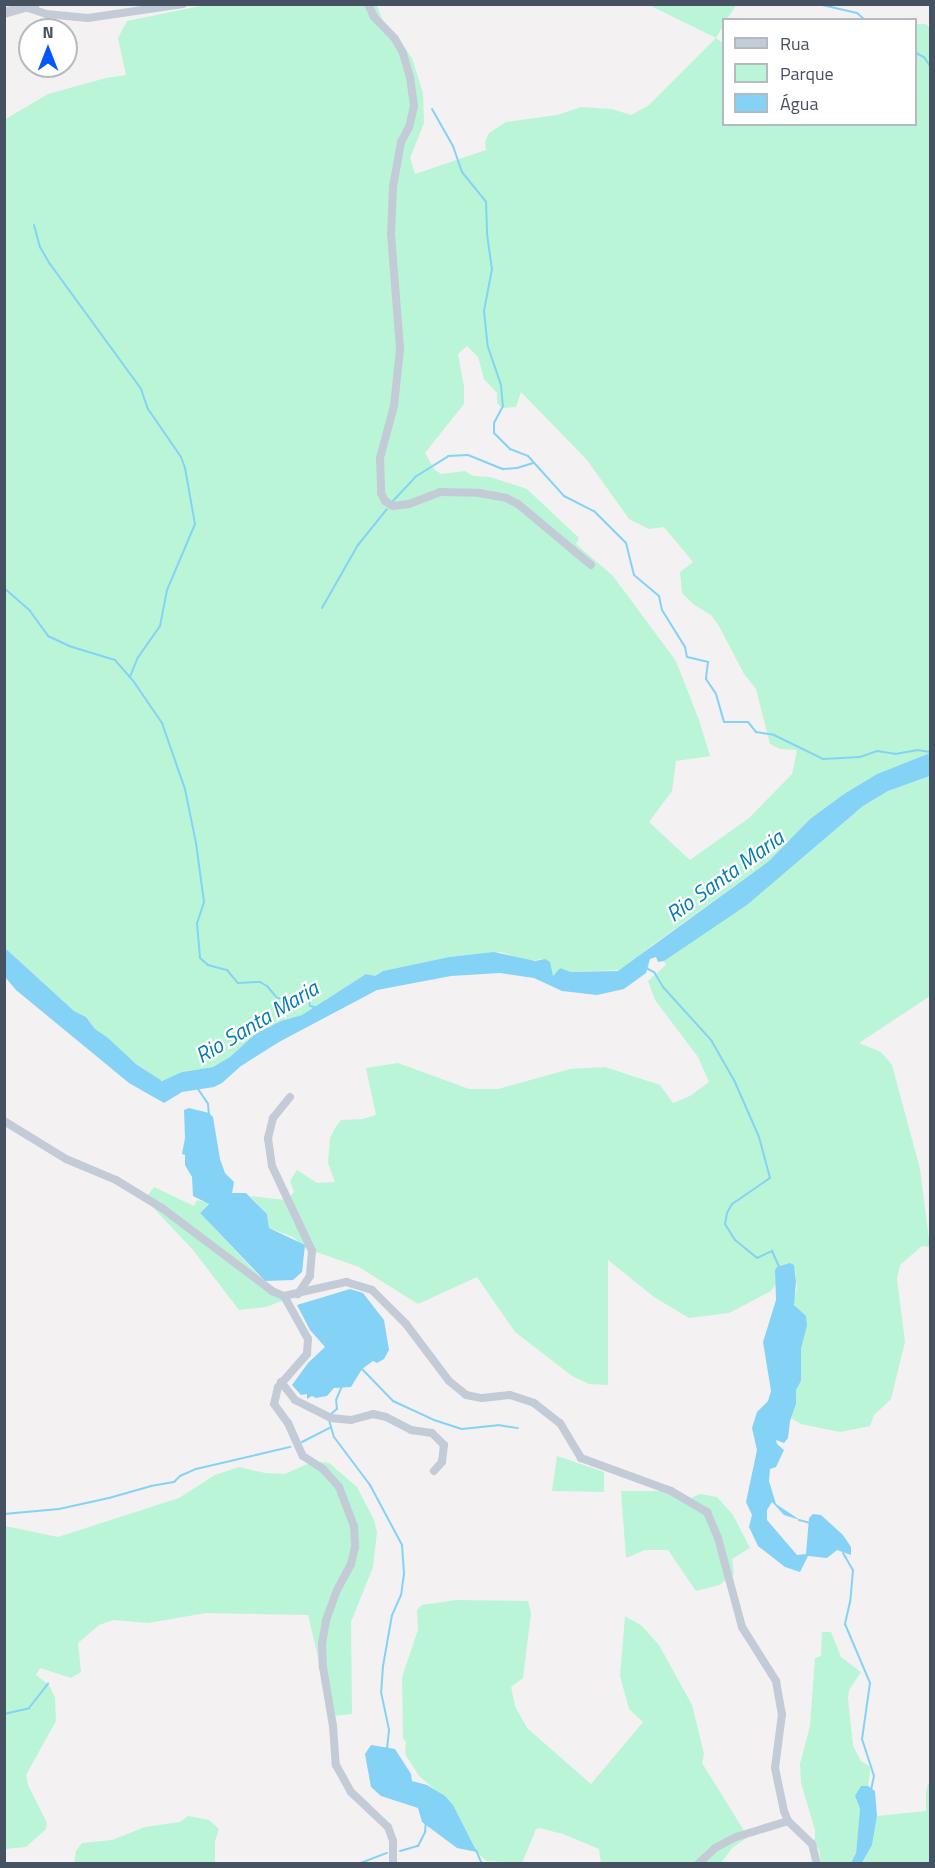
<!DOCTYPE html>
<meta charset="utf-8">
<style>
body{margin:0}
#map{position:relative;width:935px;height:1868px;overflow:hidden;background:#f3f1f1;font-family:"Titillium Web",sans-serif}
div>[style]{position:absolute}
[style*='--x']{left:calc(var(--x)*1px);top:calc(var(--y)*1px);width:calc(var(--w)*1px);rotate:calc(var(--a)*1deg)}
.green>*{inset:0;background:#bbf5d7}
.water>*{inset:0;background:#84d3f6}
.stream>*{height:2px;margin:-1px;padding:0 1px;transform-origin:1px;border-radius:1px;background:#84d3f6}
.minor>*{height:8px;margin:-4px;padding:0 4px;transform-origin:4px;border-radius:4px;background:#c3cbd7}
.tertiary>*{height:10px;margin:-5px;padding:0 5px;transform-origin:5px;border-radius:5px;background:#c3cbd7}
span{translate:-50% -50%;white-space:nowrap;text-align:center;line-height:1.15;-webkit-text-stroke:4.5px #fff;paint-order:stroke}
.water-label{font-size:22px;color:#017bb2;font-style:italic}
.frame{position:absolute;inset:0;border:6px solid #465261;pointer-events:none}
.legend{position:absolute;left:722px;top:18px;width:195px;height:108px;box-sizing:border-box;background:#fff;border:2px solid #b5bac0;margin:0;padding:8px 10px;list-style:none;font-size:18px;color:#465261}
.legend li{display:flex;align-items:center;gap:12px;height:30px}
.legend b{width:30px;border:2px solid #b5bac0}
.north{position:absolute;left:18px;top:18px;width:60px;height:60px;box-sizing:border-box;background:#fff;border:2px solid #b5bac0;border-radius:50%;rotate:0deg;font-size:16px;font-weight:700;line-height:24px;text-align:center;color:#465261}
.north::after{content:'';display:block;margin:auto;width:21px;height:27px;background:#0458fa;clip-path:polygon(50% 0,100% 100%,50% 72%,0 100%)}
</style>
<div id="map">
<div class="green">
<div style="clip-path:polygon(evenodd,737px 4px,727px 19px,724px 20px,723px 26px,716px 38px,723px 43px,724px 124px,916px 124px,916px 24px,926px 24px,930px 28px,930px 753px,877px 774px,844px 794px,810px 819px,769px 861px,651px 946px,622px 970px,571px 972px,560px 968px,553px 976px,542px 959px,532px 961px,500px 952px,449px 957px,383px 971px,375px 976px,366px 974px,302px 1015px,281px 1021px,255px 1034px,230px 1057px,213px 1067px,186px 1071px,164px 1080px,159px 1080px,126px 1056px,107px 1037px,95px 1029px,86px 1017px,74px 1011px,5px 948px,4px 120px,48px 94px,106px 78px,126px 75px,118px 38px,127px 21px,205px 5px,377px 5px,382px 19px,412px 58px,423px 93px,424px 123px,410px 158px,415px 174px,486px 150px,485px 142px,489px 133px,506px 122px,557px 115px,581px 107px,612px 109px,631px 115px,649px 105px,716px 38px,649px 5px,737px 4px,467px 346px,478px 357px,484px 379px,497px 393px,497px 403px,502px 408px,516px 407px,521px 392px,587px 460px,629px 519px,649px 529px,664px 527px,693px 562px,680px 572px,682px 593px,693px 604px,711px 615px,719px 626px,744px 674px,756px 689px,770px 744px,780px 749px,797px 750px,792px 774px,749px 818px,690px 860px,649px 822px,672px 791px,676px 761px,710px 756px,699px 720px,676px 661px,613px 576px,576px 544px,579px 538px,527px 489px,490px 477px,473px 476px,465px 471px,441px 474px,434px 469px,425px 453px,464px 404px,464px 386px,458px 354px,467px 346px)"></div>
<div style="clip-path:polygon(930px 776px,930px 996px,859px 1043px,881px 1052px,892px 1065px,920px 1169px,930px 1247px,922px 1246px,900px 1265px,897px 1279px,905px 1342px,891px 1399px,874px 1415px,870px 1426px,840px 1432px,801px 1424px,791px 1418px,796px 1404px,796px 1390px,801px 1381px,801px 1349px,807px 1326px,793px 1302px,797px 1289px,795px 1269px,775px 1274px,776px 1284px,771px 1291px,729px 1313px,689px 1318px,654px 1297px,608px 1260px,608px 1385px,589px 1384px,572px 1376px,515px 1332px,477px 1277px,418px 1304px,359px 1267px,305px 1248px,293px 1237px,269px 1228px,267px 1214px,250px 1196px,286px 1200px,294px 1192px,290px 1181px,297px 1170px,317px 1183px,335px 1182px,328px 1163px,330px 1138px,335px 1128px,341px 1120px,363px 1119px,376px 1115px,366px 1068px,398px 1063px,469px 1089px,498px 1089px,570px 1069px,605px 1067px,660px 1085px,673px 1103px,690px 1096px,709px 1082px,698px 1057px,655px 1000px,648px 981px,666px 965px,664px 961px,679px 949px,747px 905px,863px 806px,888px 791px)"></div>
<div style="clip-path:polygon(154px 1187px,194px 1206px,197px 1200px,209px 1203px,200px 1213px,261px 1278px,287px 1297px,282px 1301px,266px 1307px,239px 1310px,193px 1250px,145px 1199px)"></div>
<div style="clip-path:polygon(557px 1456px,604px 1472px,604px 1492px,552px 1491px)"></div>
<div style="clip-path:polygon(314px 1461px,329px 1463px,357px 1487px,374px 1520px,377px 1532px,373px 1567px,351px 1622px,352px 1714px,332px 1716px,308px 1615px,206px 1613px,148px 1623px,113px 1620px,99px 1625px,78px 1643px,81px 1672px,71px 1678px,40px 1668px,36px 1675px,49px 1685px,55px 1697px,56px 1721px,26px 1775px,28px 1785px,47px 1823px,46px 1829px,26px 1847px,5px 1849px,5px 1526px,58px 1537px,179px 1498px,215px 1475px,239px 1467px,265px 1473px,285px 1474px)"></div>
<div style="clip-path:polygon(621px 1491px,661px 1491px,684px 1501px,700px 1494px,717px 1497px,733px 1515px,750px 1548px,732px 1559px,734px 1574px,719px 1585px,696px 1591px,668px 1550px,645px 1550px,626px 1558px)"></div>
<div style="clip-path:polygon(456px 1600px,528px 1601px,531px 1613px,523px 1678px,511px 1687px,515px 1706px,527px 1728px,591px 1784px,643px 1722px,629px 1709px,620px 1676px,625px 1616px,642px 1626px,659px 1645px,692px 1705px,704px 1754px,702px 1763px,748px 1837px,732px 1848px,721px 1863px,601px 1864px,599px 1849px,563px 1834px,539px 1828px,536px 1829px,522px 1863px,486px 1861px,477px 1852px,453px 1805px,419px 1776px,405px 1754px,406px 1742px,403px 1738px,402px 1677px,418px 1630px,417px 1610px,422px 1605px)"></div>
<div style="clip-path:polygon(822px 1632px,831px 1632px,841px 1657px,861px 1672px,849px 1690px,848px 1698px,853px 1746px,861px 1761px,870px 1767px,870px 1771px,868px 1786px,861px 1786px,856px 1800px,860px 1809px,856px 1853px,851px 1863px,821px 1863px,819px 1849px,812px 1843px,815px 1838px,815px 1830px,801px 1783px,800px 1764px,810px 1726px,815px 1658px,821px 1656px)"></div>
<div style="clip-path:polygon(930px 1783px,930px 1863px,862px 1864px,872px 1845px,877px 1816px,926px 1811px,926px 1792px,928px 1784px)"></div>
<div style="clip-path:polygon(188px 1816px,209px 1820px,219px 1829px,215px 1841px,215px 1862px,217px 1863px,74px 1863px,76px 1851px,82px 1843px,112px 1840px,145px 1827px,180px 1822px)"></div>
</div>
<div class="water">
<div style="clip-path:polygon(930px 753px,930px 776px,888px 791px,863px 806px,747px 905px,664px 961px,658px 962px,656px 957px,650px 959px,646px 973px,624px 989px,597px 995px,562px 991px,534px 978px,500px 973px,451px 976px,377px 990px,279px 1042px,241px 1066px,222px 1083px,214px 1087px,182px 1092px,164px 1103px,129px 1083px,16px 990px,5px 977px,5px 948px,74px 1011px,86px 1017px,95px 1029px,107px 1037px,136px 1064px,162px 1081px,182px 1072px,213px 1067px,230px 1057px,255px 1034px,281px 1021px,302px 1015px,366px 974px,375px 976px,383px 971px,449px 957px,494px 952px,535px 961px,545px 959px,550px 962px,553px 976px,560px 968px,571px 972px,618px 971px,769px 861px,810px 819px,844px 794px,877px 774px)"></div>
<div style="clip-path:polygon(189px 1108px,209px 1113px,213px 1117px,220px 1159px,225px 1173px,234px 1182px,232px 1193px,246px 1193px,267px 1214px,269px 1228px,305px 1245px,302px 1272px,293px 1280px,265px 1281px,200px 1213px,209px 1204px,193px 1196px,192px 1177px,185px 1165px,185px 1155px,182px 1154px,185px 1138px,184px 1110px)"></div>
<div style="clip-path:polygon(790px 1263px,794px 1265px,796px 1282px,794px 1305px,806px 1316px,807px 1326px,801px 1349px,801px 1381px,796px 1390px,796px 1404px,790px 1421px,788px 1438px,784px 1443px,776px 1440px,777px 1444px,784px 1450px,776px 1467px,770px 1469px,769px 1481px,776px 1504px,800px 1520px,784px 1515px,772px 1502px,767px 1510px,767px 1520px,797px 1555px,806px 1554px,809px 1518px,813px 1514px,821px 1515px,843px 1535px,851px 1547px,851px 1555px,837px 1550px,827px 1558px,808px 1556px,800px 1572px,785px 1567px,758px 1546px,749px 1527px,752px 1515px,746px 1502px,757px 1450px,752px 1428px,757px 1412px,768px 1401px,771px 1391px,763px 1342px,776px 1300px,775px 1270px,777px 1267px)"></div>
<div style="clip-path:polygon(350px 1289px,363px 1293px,384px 1320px,389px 1350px,384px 1359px,377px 1363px,373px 1361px,362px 1369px,351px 1387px,334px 1388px,327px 1396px,316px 1398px,312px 1396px,307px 1399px,307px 1394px,301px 1395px,292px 1385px,308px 1363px,325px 1347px,310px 1330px,297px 1305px)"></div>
<div style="clip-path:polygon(371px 1745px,395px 1749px,411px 1774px,412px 1781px,427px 1785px,445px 1796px,453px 1805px,477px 1852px,457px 1848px,422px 1822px,418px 1808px,381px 1796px,371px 1787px,365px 1754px)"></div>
<div style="clip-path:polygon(861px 1786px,868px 1786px,875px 1791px,877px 1816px,872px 1845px,862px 1863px,851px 1863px,856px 1853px,860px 1809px,855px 1796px)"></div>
</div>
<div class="stream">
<div style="--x:818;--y:4;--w:40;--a:13"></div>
<div style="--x:857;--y:13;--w:11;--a:41"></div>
<div style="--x:916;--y:53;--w:9;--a:27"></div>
<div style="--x:924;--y:57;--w:11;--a:56"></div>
<div style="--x:432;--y:109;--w:43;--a:60.4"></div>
<div style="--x:453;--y:146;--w:28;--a:71"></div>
<div style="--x:462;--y:172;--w:38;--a:51"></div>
<div style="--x:486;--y:202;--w:32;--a:88"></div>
<div style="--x:487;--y:234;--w:35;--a:82"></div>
<div style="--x:492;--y:269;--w:43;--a:100.8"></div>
<div style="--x:484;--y:311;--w:36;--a:84"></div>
<div style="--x:488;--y:347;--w:40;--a:71.1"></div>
<div style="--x:501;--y:385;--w:21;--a:85"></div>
<div style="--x:503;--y:406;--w:19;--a:118"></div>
<div style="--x:494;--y:423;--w:10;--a:90"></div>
<div style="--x:494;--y:433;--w:23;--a:45"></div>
<div style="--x:510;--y:449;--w:19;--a:21"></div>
<div style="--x:528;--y:456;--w:54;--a:48"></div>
<div style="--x:564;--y:496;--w:34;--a:27"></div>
<div style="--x:594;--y:511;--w:45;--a:45"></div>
<div style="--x:626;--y:543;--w:33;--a:76"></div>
<div style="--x:634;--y:575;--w:33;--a:40"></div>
<div style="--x:659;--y:596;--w:14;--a:78"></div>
<div style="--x:662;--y:610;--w:44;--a:58.1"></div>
<div style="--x:685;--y:647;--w:10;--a:79"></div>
<div style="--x:687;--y:657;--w:22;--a:13"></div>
<div style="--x:708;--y:662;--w:17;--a:97"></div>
<div style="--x:706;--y:679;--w:18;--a:56"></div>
<div style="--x:716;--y:694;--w:29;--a:74"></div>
<div style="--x:724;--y:722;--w:24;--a:0"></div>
<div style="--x:748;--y:722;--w:13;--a:51"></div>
<div style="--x:756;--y:732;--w:18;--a:9"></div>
<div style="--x:774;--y:735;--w:55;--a:26.1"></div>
<div style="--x:823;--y:759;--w:37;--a:-3"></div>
<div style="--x:860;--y:757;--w:18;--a:-19"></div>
<div style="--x:877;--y:751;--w:18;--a:9"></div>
<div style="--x:895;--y:754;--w:22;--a:-10"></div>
<div style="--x:917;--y:750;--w:13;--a:9"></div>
<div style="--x:34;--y:225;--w:23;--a:75"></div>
<div style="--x:40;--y:247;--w:20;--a:60"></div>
<div style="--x:50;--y:264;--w:155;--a:53.9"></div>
<div style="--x:141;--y:389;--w:21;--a:71"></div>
<div style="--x:148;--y:409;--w:58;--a:55.5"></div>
<div style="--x:181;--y:457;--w:12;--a:70"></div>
<div style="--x:185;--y:468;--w:57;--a:79.9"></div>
<div style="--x:195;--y:524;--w:72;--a:113"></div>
<div style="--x:167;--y:590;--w:37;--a:101"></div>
<div style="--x:160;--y:626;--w:38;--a:125"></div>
<div style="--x:138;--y:657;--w:22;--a:112"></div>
<div style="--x:393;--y:501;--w:33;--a:-47"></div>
<div style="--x:415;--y:477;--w:39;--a:-32"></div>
<div style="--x:448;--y:456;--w:20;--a:-3"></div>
<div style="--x:468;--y:455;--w:38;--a:22"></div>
<div style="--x:503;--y:469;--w:14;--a:-4"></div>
<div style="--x:517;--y:468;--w:17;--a:-17"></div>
<div style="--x:4;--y:588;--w:35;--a:41"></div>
<div style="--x:30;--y:611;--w:31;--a:54"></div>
<div style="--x:48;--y:636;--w:23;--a:25"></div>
<div style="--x:69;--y:646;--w:48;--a:16.9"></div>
<div style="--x:115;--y:660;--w:29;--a:49"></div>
<div style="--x:134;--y:682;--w:50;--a:55.7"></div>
<div style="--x:162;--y:723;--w:70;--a:70.8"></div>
<div style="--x:185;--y:789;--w:55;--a:78.5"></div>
<div style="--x:196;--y:843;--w:60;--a:82.3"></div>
<div style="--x:204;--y:902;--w:22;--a:108"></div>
<div style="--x:197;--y:923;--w:35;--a:85"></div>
<div style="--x:200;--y:958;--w:11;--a:41"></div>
<div style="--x:208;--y:965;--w:20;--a:15"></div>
<div style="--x:227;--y:970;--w:17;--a:50"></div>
<div style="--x:238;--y:983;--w:22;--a:-3"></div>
<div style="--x:260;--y:982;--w:8;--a:30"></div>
<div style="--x:267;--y:986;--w:16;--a:50"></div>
<div style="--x:277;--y:998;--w:32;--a:7"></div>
<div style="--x:309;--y:1002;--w:4;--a:76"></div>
<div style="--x:310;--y:1006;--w:5;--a:11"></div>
<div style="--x:322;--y:608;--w:73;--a:-60.3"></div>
<div style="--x:358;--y:545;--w:46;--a:-51.1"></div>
<div style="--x:646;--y:968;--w:9;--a:27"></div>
<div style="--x:654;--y:972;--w:17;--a:59"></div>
<div style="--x:663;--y:987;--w:72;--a:47.8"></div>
<div style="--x:711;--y:1040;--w:46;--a:60.1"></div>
<div style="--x:734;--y:1080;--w:62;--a:66.3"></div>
<div style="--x:759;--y:1137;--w:42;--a:75"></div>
<div style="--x:770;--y:1178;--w:46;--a:145.6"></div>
<div style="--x:732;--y:1204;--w:10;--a:119"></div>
<div style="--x:727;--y:1213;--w:11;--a:100"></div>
<div style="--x:725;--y:1224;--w:19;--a:58"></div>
<div style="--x:735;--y:1240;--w:28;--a:39"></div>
<div style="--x:757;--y:1258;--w:17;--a:-25"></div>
<div style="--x:772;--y:1251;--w:17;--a:66"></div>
<div style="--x:198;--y:1089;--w:18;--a:56"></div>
<div style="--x:208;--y:1104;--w:12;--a:85"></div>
<div style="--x:362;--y:1369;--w:45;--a:45.9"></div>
<div style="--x:393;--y:1401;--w:45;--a:24.9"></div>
<div style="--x:434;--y:1420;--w:29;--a:18"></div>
<div style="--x:462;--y:1429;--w:36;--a:-6"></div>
<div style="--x:498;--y:1425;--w:20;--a:9"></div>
<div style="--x:330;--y:1415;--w:9;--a:-41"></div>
<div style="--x:337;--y:1409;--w:9;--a:-96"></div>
<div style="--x:336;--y:1400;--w:15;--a:-67"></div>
<div style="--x:329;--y:1420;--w:18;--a:74"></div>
<div style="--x:334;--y:1437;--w:60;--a:53.1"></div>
<div style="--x:370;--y:1485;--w:68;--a:61.9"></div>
<div style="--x:402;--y:1545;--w:29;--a:86"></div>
<div style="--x:404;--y:1574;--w:21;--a:98"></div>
<div style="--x:401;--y:1595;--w:22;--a:114"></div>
<div style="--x:392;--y:1615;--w:52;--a:100"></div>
<div style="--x:383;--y:1666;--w:26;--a:94"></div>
<div style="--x:381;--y:1692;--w:39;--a:78"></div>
<div style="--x:389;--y:1730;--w:18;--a:96"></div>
<div style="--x:302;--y:1442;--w:31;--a:-27"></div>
<div style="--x:4;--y:1514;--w:55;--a:-5.2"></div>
<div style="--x:59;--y:1509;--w:51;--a:-12.4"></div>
<div style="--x:109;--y:1498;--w:44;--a:-15.9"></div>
<div style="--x:151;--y:1486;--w:23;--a:-10"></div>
<div style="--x:174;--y:1482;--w:8;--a:-45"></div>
<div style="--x:180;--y:1476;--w:17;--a:-24"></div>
<div style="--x:196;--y:1469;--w:97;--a:-13.2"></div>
<div style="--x:799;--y:1520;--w:11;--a:15"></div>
<div style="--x:843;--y:1553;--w:20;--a:60"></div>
<div style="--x:853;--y:1570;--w:32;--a:95"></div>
<div style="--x:850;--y:1602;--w:23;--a:103"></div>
<div style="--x:845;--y:1624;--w:64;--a:67"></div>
<div style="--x:870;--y:1683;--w:57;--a:98.1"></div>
<div style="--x:862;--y:1739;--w:39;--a:72"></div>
<div style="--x:874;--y:1776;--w:14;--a:102"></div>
<div style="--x:4;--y:1714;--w:26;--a:-13"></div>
<div style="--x:29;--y:1708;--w:31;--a:-52"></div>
<div style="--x:476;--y:1850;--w:15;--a:67"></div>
<div style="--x:400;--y:1851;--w:19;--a:-16"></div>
<div style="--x:418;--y:1846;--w:16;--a:-63"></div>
<div style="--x:425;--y:1832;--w:11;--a:-85"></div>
<div style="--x:358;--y:1864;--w:31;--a:-21"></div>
</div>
<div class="minor">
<div style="--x:368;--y:4;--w:14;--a:65"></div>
<div style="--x:374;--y:17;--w:30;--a:46"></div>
<div style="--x:395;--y:39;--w:16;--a:60"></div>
<div style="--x:403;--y:53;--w:25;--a:74"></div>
<div style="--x:410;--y:77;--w:29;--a:82"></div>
<div style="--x:414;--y:106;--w:22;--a:103"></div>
<div style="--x:409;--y:127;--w:17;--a:118"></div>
<div style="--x:401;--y:142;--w:46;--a:100.1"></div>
<div style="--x:393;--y:187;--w:47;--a:92.4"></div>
<div style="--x:391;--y:234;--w:115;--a:85.5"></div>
<div style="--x:400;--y:349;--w:57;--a:96"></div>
<div style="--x:394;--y:406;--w:54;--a:105.1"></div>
<div style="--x:380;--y:458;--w:35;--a:88"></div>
<div style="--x:381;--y:493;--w:9;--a:63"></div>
<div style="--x:385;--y:501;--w:9;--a:32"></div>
<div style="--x:393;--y:506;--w:16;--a:-7"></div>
<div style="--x:409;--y:504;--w:33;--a:-21"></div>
<div style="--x:440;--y:492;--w:39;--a:1"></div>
<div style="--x:479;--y:493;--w:27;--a:10"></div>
<div style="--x:506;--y:498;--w:13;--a:27"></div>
<div style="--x:518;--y:504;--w:95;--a:39.9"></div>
<div style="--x:22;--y:6;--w:25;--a:18"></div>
<div style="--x:46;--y:14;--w:42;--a:5.4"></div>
<div style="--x:88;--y:18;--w:96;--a:-8.4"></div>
<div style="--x:290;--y:1097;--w:27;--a:129"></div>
<div style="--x:273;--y:1118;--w:21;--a:104"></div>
<div style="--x:268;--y:1138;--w:28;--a:82"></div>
<div style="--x:272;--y:1166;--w:94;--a:64.8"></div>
<div style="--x:312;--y:1251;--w:25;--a:95"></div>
<div style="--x:310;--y:1276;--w:22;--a:124"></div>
<div style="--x:4;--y:1121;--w:73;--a:31.5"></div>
<div style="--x:66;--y:1159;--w:54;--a:22.8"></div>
<div style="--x:116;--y:1180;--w:54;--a:31.3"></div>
<div style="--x:162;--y:1208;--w:138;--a:37"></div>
<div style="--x:272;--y:1291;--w:13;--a:23"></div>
<div style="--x:284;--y:1296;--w:49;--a:60.8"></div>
<div style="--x:308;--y:1339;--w:15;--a:94"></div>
<div style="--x:307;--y:1354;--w:44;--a:131.3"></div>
<div style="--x:278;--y:1387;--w:17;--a:103"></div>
<div style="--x:274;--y:1404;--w:24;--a:54"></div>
<div style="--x:288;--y:1423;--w:36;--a:66"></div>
<div style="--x:303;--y:1456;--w:24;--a:33"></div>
<div style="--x:323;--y:1469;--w:24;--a:48"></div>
<div style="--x:339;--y:1487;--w:42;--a:69"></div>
<div style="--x:354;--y:1526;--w:21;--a:87"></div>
<div style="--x:355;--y:1547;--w:17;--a:103"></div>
<div style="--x:351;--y:1564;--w:30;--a:118"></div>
<div style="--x:337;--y:1590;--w:33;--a:110"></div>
<div style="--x:326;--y:1621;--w:23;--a:100"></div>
<div style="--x:322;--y:1644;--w:23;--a:88"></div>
<div style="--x:323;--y:1667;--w:60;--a:80.4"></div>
<div style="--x:333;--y:1726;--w:39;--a:86"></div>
<div style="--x:336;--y:1765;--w:31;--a:61"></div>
<div style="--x:351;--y:1792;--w:51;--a:43.4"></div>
<div style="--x:388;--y:1827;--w:15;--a:70"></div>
<div style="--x:393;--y:1841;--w:23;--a:90"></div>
<div style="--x:284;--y:1296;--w:64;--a:-12.7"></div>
<div style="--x:346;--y:1282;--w:27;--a:17"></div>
<div style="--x:372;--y:1290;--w:48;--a:45"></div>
<div style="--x:406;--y:1324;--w:71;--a:53"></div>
<div style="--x:449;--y:1381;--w:22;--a:39"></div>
<div style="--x:466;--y:1395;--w:16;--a:11"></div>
<div style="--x:482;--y:1398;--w:28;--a:-6"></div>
<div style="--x:510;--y:1395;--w:25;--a:18"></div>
<div style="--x:534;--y:1403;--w:33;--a:38"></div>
<div style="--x:560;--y:1423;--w:41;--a:59"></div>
<div style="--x:581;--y:1458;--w:96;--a:20.1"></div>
<div style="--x:671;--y:1491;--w:42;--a:30.3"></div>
<div style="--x:707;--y:1512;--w:28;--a:67"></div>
<div style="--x:718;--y:1538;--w:92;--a:74.9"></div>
<div style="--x:742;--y:1627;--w:64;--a:57.8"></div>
<div style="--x:776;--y:1681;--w:34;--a:80"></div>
<div style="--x:782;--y:1714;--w:54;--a:97.4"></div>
<div style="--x:775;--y:1768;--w:44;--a:78.2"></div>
<div style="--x:784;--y:1811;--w:11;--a:68"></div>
<div style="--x:788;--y:1821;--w:33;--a:44"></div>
<div style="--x:812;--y:1844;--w:21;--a:76"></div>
<div style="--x:281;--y:1382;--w:23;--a:52"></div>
<div style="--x:295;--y:1400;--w:40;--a:26.6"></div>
<div style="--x:331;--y:1418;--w:20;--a:6"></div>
<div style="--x:351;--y:1420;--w:23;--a:-15"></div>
<div style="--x:373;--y:1414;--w:13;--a:13"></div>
<div style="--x:386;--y:1417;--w:28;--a:27"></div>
<div style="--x:411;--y:1430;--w:21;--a:8"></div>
<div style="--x:432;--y:1433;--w:17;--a:45"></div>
<div style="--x:444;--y:1445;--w:17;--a:97"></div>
<div style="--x:442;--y:1462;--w:12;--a:132"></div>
<div style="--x:698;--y:1864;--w:23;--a:-43"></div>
<div style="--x:715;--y:1848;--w:24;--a:-28"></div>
<div style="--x:736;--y:1837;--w:54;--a:-17.1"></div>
</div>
<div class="tertiary">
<div style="--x:4;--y:13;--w:32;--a:-16"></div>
</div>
<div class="water-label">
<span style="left:725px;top:876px;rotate:-36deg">Rio Santa Maria</span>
<span style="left:257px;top:1022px;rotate:-31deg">Rio Santa Maria</span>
</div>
<div class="frame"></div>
<ul class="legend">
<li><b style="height:8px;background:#c3cbd7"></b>Rua</li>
<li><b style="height:16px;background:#bbf5d7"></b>Parque</li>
<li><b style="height:16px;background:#84d3f6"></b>Água</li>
</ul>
<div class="north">N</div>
</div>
